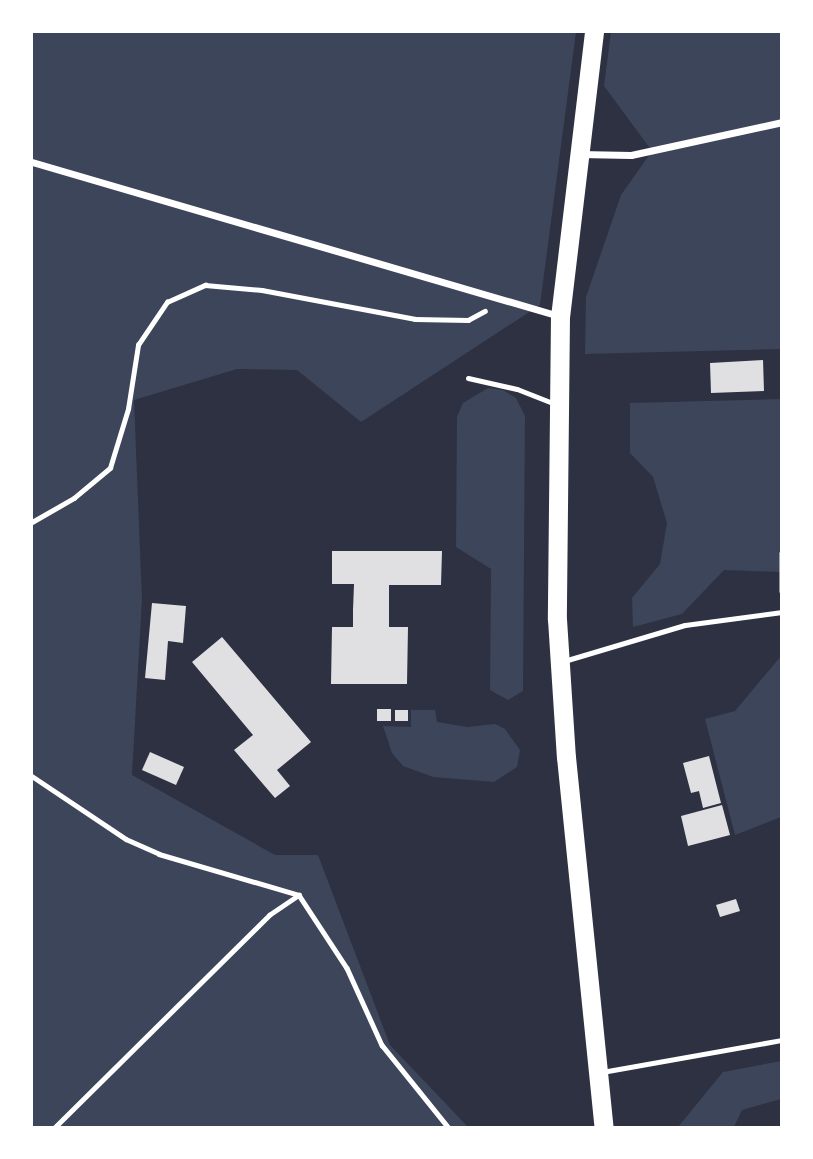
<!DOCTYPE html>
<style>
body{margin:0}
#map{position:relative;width:813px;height:1159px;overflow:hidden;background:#2d3142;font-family:"Fira Sans Condensed",sans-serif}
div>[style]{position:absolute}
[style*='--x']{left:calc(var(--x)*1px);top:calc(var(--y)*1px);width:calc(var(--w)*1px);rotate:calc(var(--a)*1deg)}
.green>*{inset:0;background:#3c4559}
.building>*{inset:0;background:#e0e0e3}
.path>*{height:4.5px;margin:-2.25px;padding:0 2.25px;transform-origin:2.25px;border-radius:2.25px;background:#fff}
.service>*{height:5px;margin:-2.5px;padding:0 2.5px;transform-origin:2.5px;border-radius:2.5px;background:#fff}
.minor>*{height:7px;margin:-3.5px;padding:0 3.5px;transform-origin:3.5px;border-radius:3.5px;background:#fff}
.trunk>*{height:19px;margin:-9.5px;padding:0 9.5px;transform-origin:9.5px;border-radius:9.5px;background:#fff}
span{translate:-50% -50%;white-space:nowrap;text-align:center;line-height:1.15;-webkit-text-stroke:5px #fff;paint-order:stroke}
.frame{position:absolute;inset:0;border:33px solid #fff;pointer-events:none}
</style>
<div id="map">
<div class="green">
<div style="clip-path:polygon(32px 32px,576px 32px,540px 305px,361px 422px,297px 370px,237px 369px,134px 400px,142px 599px,132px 775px,275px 855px,318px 855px,390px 1045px,468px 1127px,32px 1127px)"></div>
<div style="clip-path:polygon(611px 32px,781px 32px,781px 349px,585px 354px,586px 297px,621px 195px,652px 151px,604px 86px)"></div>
<div style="clip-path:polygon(488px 388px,503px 390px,516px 398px,525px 416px,523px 691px,508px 700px,490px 690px,491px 569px,456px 547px,457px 417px,463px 403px)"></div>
<div style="clip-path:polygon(781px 399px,781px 572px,724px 570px,682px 614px,633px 627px,632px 598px,660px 564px,667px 523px,653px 477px,630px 453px,630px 403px)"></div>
<div style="clip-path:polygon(781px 656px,781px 817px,735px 835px,705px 719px,735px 711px)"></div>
<div style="clip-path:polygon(411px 710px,435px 710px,437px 722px,467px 727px,495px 724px,505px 729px,520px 750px,517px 767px,494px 782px,433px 777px,403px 766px,392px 753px,383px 726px,411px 727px)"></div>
<div style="clip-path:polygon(781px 1061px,781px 1099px,742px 1110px,734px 1127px,678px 1127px,723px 1072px)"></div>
</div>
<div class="building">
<div style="clip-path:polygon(763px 360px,764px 391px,711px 393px,710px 363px)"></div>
<div style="clip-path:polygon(332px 551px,442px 551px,441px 585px,389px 585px,389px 627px,408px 627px,407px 684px,331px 684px,332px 627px,353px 627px,353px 610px,354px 584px,332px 584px)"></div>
<div style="clip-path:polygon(152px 603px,186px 606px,183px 643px,168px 641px,165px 680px,145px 678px)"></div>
<div style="clip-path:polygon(222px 637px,311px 742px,277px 770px,290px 786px,275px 798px,234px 750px,253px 735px,192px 662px)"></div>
<div style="clip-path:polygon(377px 709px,391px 709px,391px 721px,377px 721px)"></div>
<div style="clip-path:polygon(395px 710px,408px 710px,408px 721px,395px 721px)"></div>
<div style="clip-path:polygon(150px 752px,184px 767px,176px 785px,142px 770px)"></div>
<div style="clip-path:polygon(709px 756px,721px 803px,703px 808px,699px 791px,691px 793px,683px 763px)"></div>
<div style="clip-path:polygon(722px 805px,730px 835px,688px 846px,681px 816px)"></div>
<div style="clip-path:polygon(736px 899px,740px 911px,720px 917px,716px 905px)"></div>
</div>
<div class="path">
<div style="--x:32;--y:522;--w:48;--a:-29.7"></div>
<div style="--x:74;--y:498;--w:47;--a:-39.8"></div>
<div style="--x:110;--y:468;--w:62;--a:-73"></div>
<div style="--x:128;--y:409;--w:65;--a:-81.1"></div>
<div style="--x:138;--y:345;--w:52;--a:-56"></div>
<div style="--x:167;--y:302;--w:42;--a:-24.1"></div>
<div style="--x:205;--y:285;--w:57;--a:5"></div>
<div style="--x:262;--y:290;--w:156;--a:10.7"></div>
<div style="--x:415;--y:319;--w:53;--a:1.1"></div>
<div style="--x:468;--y:320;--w:19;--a:-28"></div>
<div style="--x:782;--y:553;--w:38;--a:90"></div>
<div style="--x:32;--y:776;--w:113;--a:33.8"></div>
<div style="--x:126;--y:839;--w:36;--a:24"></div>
<div style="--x:159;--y:854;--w:146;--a:16.3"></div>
<div style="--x:299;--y:895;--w:87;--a:56.7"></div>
<div style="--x:347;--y:968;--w:85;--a:65.6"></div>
<div style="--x:382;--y:1045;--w:107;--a:51.1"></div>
<div style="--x:54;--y:1128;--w:303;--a:-44.7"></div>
<div style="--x:269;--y:915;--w:36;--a:-34"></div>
</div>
<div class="service">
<div style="--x:468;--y:378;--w:50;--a:12.7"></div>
<div style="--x:517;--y:389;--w:41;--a:21.5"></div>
<div style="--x:564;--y:661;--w:126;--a:-16.6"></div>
<div style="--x:685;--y:625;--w:98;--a:-7.6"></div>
<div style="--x:602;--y:1072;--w:183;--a:-10.1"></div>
</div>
<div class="minor">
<div style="--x:579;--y:154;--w:52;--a:1.1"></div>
<div style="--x:631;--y:155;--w:155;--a:-12.3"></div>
<div style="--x:32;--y:162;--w:549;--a:16.29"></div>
</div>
<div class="trunk">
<div style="--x:594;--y:32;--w:286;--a:96.8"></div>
<div style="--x:560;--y:316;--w:303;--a:90.6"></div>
<div style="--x:557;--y:619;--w:138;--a:86.3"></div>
<div style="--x:566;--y:757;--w:373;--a:84.2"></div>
</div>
<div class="frame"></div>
</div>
